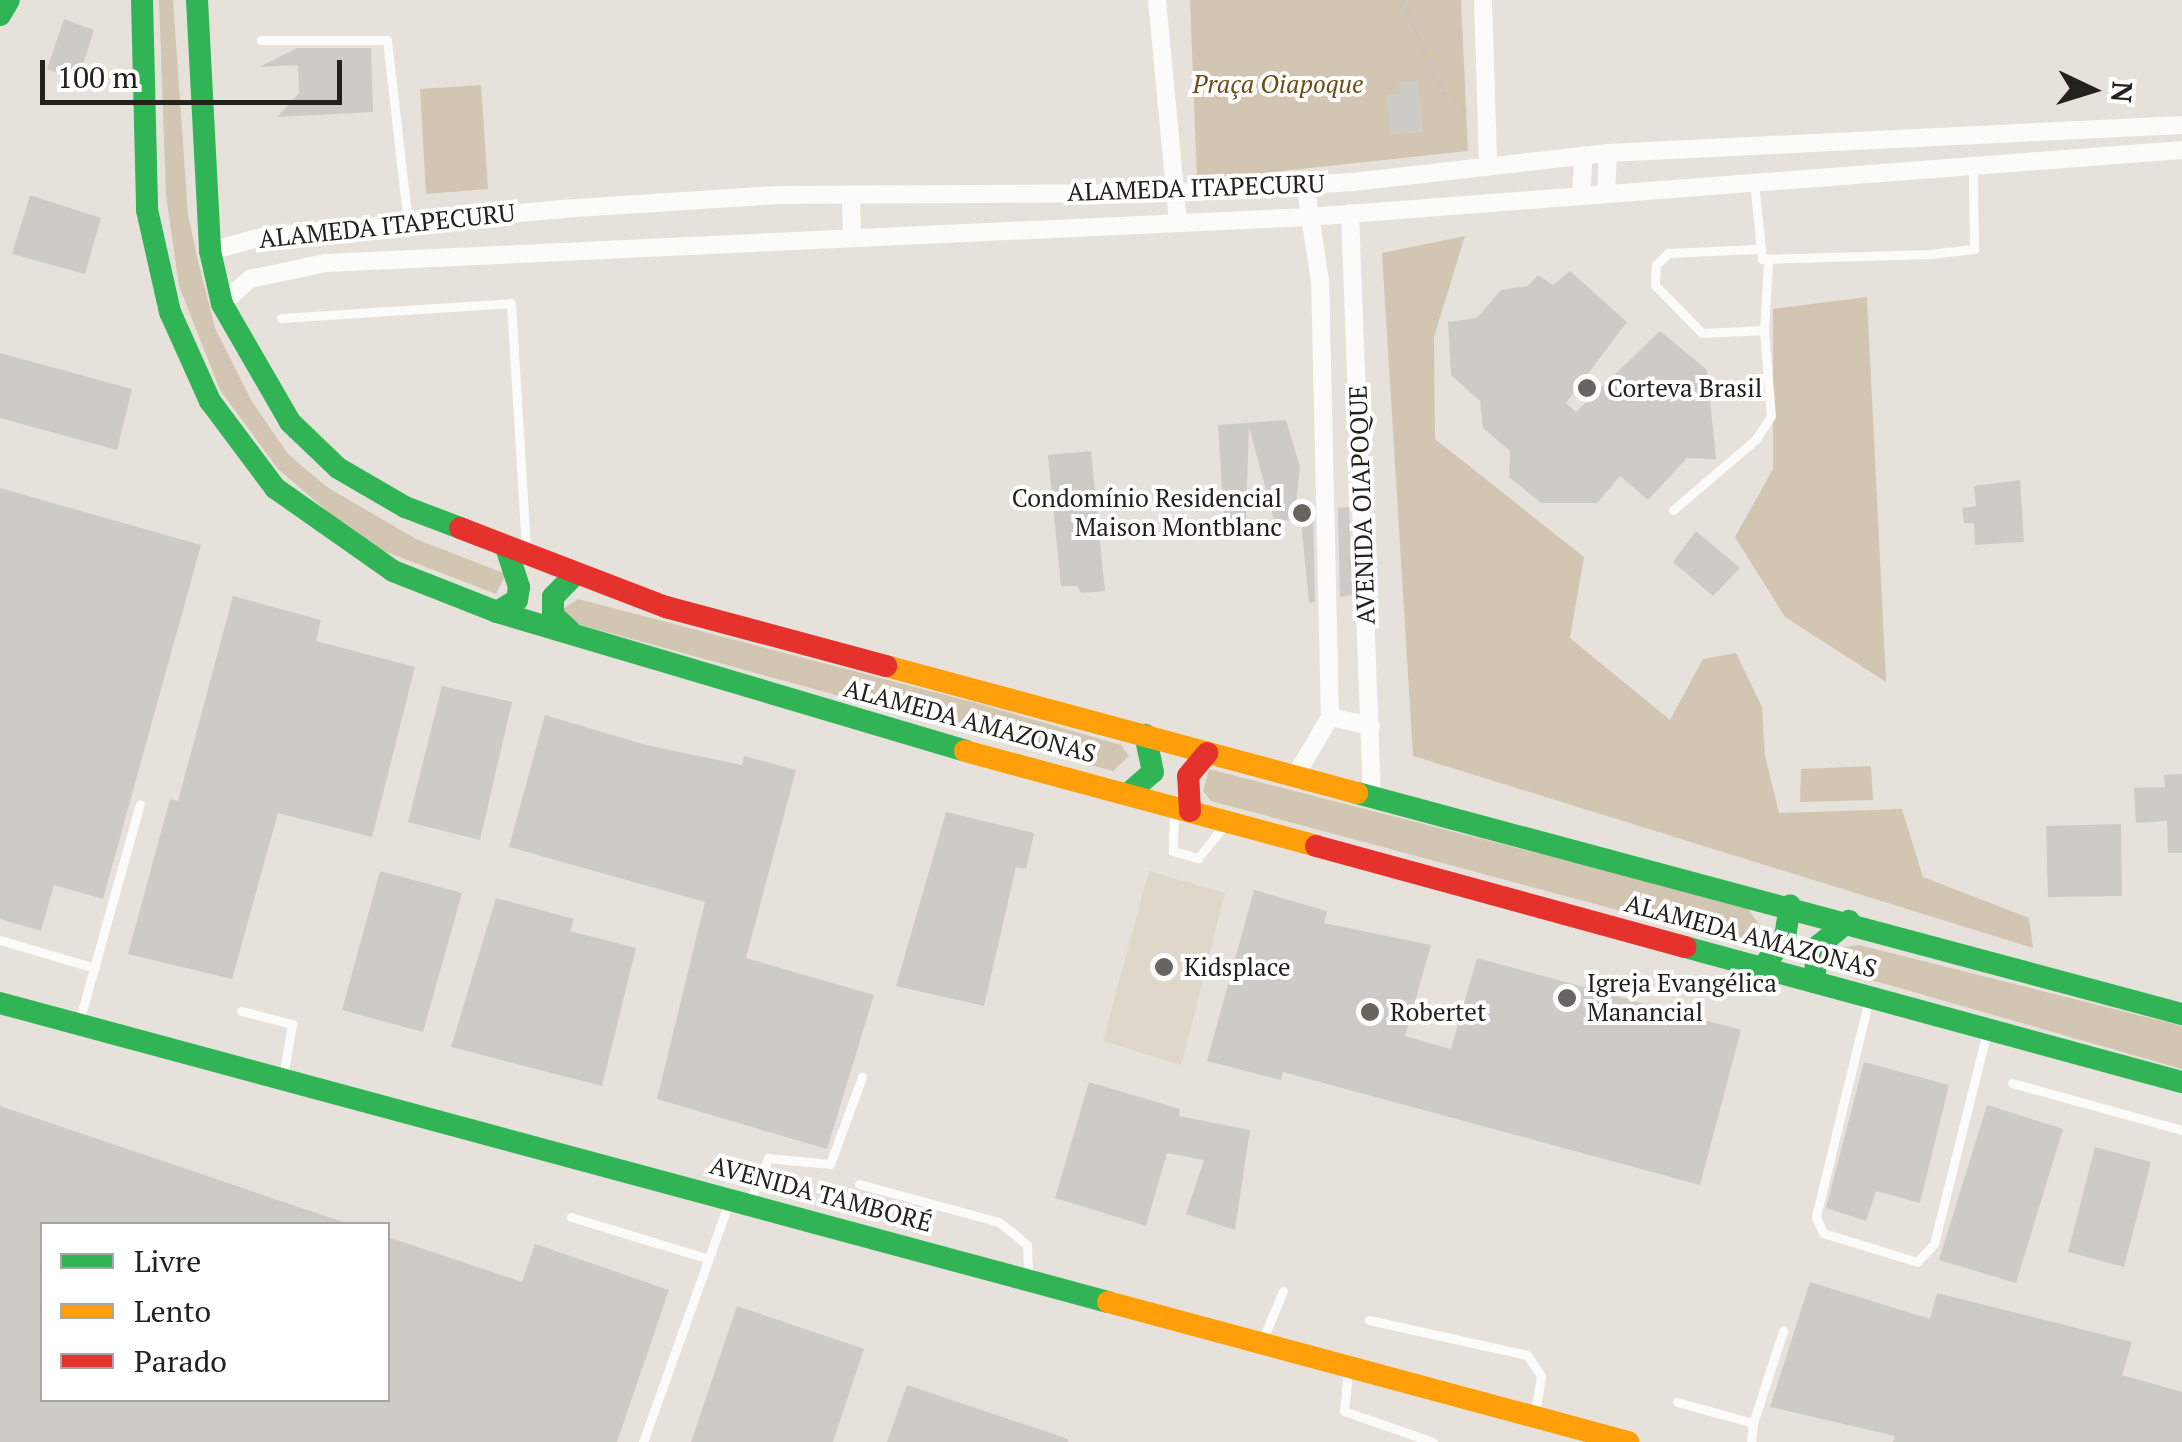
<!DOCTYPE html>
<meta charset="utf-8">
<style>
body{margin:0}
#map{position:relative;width:2182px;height:1442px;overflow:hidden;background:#e6e2db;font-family:"PT Serif",serif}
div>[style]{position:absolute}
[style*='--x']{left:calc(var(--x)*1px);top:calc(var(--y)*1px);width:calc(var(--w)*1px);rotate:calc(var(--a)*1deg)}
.built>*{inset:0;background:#dfd7ca}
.green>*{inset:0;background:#d2c6b2}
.building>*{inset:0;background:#cdcbc5}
.path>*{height:4px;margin-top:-2px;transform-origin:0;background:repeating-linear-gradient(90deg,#c5c4c0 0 5px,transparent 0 13px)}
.lane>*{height:9px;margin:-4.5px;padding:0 4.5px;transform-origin:4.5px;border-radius:4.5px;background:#fbfbfa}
.street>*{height:18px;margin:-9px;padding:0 9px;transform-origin:9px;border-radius:9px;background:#fbfbfa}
.fast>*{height:22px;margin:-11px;padding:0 11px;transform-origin:11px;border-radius:11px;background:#30b455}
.slow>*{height:22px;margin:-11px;padding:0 11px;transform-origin:11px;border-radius:11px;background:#ff9f0a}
.jam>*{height:22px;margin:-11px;padding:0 11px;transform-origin:11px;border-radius:11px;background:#e5322d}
.dots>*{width:28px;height:28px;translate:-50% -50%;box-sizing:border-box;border:5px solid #fff;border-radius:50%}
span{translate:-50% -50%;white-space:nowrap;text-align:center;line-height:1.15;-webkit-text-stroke:8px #fff;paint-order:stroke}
.park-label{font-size:25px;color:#6b4e18;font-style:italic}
.street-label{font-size:25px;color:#23211c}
.poi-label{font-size:25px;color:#23211c}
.left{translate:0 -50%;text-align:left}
.right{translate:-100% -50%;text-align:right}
.legend{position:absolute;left:40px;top:1222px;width:350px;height:180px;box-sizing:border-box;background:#fff;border:2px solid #a7a6a4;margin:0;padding:12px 18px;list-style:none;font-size:30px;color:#23211c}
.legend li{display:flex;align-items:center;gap:20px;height:50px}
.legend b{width:50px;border:2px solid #a7a6a4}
.north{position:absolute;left:2042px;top:40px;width:100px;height:100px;-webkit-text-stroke:8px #fff;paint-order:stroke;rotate:94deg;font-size:28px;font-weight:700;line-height:40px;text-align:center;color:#23211c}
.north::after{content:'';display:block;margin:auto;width:35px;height:45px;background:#23211c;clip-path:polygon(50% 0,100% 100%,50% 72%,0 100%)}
.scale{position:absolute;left:40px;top:60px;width:302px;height:45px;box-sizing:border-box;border:5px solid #23211c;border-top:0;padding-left:12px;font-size:30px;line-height:35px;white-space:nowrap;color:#23211c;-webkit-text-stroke:8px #fff;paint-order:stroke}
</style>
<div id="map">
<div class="built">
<div style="clip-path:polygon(1149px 871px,1225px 893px,1181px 1065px,1103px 1041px)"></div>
</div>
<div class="green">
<div style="clip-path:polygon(159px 0,173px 0,188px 215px,198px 261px,215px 328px,251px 400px,288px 454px,327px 487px,416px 539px,506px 574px,496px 594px,384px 551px,341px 523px,278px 469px,220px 390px,179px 286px,166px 195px)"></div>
<div style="clip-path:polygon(1190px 0,1461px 0,1468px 151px,1197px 180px)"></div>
<div style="clip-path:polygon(481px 85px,488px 189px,426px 194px,420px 89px)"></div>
<div style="clip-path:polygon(1465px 236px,1434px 337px,1435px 439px,1584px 557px,1570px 638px,1670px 720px,1703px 659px,1736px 653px,1762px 707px,1765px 756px,1779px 813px,1902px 809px,1923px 877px,2029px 918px,2033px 948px,1413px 756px,1382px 253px)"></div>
<div style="clip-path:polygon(1867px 297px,1886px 682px,1785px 617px,1735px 537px,1773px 469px,1773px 309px)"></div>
<div style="clip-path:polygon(578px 599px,980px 704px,1121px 745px,1129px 756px,1113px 771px,570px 622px,558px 612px)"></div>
<div style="clip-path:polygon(1871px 766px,1873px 800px,1800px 802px,1801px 769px)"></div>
<div style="clip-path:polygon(1209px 769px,1747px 907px,1761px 927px,1744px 944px,1211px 801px,1203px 791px)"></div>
<div style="clip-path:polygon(1859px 945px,2182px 1026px,2182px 1069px,1833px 969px,1830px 949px)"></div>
</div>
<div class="building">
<div style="clip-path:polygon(64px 19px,94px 30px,78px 81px,47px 69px)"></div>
<div style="clip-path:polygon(297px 48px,371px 48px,373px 112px,277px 117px,299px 93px,298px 65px,259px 67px)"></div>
<div style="clip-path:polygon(1418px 81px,1423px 132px,1390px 135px,1387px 95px,1400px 94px,1399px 82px)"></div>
<div style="clip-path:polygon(30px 195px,101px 218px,85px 274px,12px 254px)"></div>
<div style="clip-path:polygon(1570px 271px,1627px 322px,1566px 403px,1576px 412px,1660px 331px,1707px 370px,1716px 459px,1687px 458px,1648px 500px,1620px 476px,1597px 503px,1541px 503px,1509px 477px,1510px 451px,1483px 428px,1480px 401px,1451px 375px,1448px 322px,1477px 318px,1501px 290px,1528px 286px,1538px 275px,1553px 285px)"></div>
<div style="clip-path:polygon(0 353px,132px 389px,117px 450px,0 418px)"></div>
<div style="clip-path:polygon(1286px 420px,1300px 467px,1296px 505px,1313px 505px,1315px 602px,1309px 603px,1301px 521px,1274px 520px,1249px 427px,1246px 519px,1224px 522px,1218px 425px)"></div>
<div style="clip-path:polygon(1091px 451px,1105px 591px,1081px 593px,1077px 586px,1061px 586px,1048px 455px)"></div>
<div style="clip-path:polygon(2020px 480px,2024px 542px,1975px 545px,1974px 523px,1964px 523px,1962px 508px,1976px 506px,1974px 486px)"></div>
<div style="clip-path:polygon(0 488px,201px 545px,103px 899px,54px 885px,41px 931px,0 919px)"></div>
<div style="clip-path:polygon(1349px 507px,1352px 595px,1340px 597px,1338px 508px)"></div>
<div style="clip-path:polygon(1696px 531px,1740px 568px,1713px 596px,1673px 562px)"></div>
<div style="clip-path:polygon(233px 596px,321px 620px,316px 641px,415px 667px,372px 837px,278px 813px,232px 979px,128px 954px,170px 799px,178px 801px)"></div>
<div style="clip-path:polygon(442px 686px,512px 702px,480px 840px,408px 822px)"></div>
<div style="clip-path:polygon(545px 715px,646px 745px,742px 765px,744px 756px,796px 770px,746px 958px,874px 995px,827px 1149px,657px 1099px,705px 902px,509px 847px)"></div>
<div style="clip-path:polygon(2182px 774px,2182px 853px,2168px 853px,2167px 821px,2136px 823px,2134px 788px,2165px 787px,2164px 775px)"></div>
<div style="clip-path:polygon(946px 812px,1034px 833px,1026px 869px,1016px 867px,984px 1006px,896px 986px)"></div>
<div style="clip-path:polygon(2121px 824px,2122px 896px,2048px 897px,2046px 826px)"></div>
<div style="clip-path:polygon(380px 871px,462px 893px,423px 1032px,342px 1010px)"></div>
<div style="clip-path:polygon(1254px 890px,1327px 911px,1324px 923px,1431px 945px,1405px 1036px,1451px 1049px,1477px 958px,1741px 1030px,1700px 1185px,1283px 1072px,1281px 1080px,1207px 1061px)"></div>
<div style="clip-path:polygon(496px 898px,574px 919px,570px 931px,636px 948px,602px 1086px,451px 1047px)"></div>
<div style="clip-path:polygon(1864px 1062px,1949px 1085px,1920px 1203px,1876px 1191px,1866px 1221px,1826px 1208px)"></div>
<div style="clip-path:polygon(1089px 1082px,1180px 1109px,1179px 1116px,1250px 1130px,1235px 1230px,1186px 1214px,1204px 1160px,1167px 1153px,1146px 1226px,1055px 1198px)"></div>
<div style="clip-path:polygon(1987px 1105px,2063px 1129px,2016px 1283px,1939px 1260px)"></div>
<div style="clip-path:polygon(0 1106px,343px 1222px,42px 1224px,42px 1400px,388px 1400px,388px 1237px,522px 1282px,535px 1244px,669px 1290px,617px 1442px,0 1442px)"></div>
<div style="clip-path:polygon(2095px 1147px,2151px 1162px,2124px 1267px,2068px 1252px)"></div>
<div style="clip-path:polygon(1810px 1282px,1930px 1319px,1937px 1293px,2132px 1342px,2122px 1375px,2182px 1392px,2182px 1442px,1893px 1442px,1895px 1436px,1770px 1407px)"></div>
<div style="clip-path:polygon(737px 1306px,864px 1349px,833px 1442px,691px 1442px)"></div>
<div style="clip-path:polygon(907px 1385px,1068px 1439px,1068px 1442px,887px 1442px)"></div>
</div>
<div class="path">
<div style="--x:1402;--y:0;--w:100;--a:66.5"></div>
<div style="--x:1442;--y:92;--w:35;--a:41"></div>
</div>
<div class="lane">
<div style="--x:261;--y:40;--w:126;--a:0"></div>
<div style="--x:387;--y:40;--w:184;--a:83.5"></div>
<div style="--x:1754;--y:182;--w:77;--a:84.1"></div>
<div style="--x:1762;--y:259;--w:168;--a:-1.7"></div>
<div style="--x:1930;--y:254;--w:44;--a:-6.5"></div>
<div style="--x:1974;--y:249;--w:82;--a:-90.7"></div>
<div style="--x:1756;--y:249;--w:88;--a:177.4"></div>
<div style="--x:1668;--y:253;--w:17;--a:135"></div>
<div style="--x:1656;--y:265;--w:20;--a:93"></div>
<div style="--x:1655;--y:285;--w:67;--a:45.6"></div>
<div style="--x:1702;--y:333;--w:62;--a:-2.8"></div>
<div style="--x:281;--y:318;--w:230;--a:-3.7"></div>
<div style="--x:511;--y:303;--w:246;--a:86.5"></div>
<div style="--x:1673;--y:510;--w:109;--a:-40.5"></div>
<div style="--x:1756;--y:439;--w:27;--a:-57"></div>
<div style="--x:1771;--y:416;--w:86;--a:-94.7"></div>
<div style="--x:1764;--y:330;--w:68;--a:-86.6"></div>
<div style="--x:1174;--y:814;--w:37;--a:92"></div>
<div style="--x:1173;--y:851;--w:26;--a:16"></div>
<div style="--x:1198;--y:858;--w:40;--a:-51"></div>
<div style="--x:0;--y:940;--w:99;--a:16.4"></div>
<div style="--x:1869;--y:999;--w:224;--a:103.7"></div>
<div style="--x:1816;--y:1217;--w:17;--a:66"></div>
<div style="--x:1823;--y:1233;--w:98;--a:17.1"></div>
<div style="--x:1917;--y:1262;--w:25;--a:-47"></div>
<div style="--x:1934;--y:1244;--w:219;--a:-76"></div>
<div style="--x:241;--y:1011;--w:53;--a:14.3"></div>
<div style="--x:292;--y:1024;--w:55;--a:99.5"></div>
<div style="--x:79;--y:1022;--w:226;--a:-74.4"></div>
<div style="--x:2012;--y:1083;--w:176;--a:15.5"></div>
<div style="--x:859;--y:1184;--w:145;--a:15.2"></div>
<div style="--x:999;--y:1222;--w:36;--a:39"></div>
<div style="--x:1027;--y:1245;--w:29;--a:88"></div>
<div style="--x:750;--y:1201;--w:47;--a:-67.3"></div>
<div style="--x:768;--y:1158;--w:62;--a:5.5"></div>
<div style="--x:830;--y:1164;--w:93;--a:-69.8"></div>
<div style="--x:571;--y:1217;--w:141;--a:16.9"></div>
<div style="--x:1369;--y:1320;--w:162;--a:12.5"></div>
<div style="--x:1527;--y:1355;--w:25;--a:56"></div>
<div style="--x:1541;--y:1376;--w:38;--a:99"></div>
<div style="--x:1263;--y:1339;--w:52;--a:-67.4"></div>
<div style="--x:1348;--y:1373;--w:38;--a:96"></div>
<div style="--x:1344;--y:1411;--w:94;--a:19.2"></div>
<div style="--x:1677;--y:1402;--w:79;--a:15.4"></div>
<div style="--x:1753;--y:1423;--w:19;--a:96"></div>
<div style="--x:1753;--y:1423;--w:97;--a:-71.9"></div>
<div style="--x:643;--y:1442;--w:252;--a:-70.3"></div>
</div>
<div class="street">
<div style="--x:1157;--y:0;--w:224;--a:84.6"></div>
<div style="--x:1483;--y:0;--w:163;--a:88.2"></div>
<div style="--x:1606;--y:193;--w:40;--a:-87.1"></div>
<div style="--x:1581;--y:194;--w:39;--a:-86"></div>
<div style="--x:851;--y:195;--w:40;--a:88.6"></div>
<div style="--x:1350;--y:213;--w:584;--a:87.84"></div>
<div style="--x:210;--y:251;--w:58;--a:-15"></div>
<div style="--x:266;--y:236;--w:296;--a:-5.2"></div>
<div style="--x:561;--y:209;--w:218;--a:-3.7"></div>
<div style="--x:779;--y:195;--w:395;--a:-0.3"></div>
<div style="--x:1174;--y:193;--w:179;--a:-3.5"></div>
<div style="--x:1353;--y:182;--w:257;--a:-6.5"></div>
<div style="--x:1608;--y:153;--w:575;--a:-2.79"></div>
<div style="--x:222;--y:304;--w:38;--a:-42"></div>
<div style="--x:250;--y:279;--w:78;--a:-11.9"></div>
<div style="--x:326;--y:263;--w:984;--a:-2.68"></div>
<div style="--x:1309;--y:217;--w:876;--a:-4.39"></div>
<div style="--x:1330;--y:717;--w:42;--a:12.4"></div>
<div style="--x:1296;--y:775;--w:67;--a:-59.6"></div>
<div style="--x:1330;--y:717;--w:436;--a:-91.3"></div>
<div style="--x:1320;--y:281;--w:99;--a:-98.7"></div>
</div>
<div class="fast">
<div style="--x:142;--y:0;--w:210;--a:88.6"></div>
<div style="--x:147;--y:210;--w:105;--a:77.3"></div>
<div style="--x:170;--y:312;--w:98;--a:65.8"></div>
<div style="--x:210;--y:401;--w:109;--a:53.2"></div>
<div style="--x:275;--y:488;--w:144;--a:35.1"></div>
<div style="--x:393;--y:571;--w:112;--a:21.5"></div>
<div style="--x:497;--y:612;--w:488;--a:16.5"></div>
<div style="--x:197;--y:0;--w:251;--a:87"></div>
<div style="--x:210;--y:251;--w:54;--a:77.2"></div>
<div style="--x:222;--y:304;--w:136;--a:60"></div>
<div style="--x:290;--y:422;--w:66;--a:43.8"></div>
<div style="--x:338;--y:468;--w:78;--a:30.2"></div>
<div style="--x:405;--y:507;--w:59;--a:20.9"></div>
<div style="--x:0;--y:15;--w:17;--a:-59"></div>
<div style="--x:497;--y:612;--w:23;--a:-31"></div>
<div style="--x:517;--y:600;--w:13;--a:-81"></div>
<div style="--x:519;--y:587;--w:42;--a:-108"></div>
<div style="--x:570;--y:631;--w:23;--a:-137"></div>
<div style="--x:553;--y:615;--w:18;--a:-90"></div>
<div style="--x:553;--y:597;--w:33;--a:-46"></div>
<div style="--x:1130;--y:792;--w:30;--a:-41"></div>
<div style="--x:1153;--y:772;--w:38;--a:-102"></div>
<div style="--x:1357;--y:793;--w:854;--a:15"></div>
<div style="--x:1685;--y:947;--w:515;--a:15.2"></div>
<div style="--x:1762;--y:968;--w:39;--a:-53"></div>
<div style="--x:1785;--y:937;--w:32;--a:-81"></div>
<div style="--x:1814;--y:982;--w:36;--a:-84"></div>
<div style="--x:1818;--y:946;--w:40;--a:-39"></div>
<div style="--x:0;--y:1003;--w:1148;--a:15.1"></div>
</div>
<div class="slow">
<div style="--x:886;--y:666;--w:488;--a:15.1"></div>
<div style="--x:965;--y:751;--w:364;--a:15.1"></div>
<div style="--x:1108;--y:1302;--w:539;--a:15.07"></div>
</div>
<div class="jam">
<div style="--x:460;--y:528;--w:221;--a:21"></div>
<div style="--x:666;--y:607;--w:228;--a:15"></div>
<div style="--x:1190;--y:811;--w:35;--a:-93"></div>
<div style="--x:1188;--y:776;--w:30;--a:-50"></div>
<div style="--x:1316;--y:846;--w:383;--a:15.3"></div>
</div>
<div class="dots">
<div style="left:1587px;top:388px;background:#67655f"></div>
<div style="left:1302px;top:513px;background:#67655f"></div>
<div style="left:1164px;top:967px;background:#67655f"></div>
<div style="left:1567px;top:998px;background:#67655f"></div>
<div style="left:1370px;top:1012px;background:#67655f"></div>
</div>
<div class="park-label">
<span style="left:1278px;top:84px">Praça Oiapoque</span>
</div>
<div class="street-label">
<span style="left:1196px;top:188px;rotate:-2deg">ALAMEDA ITAPECURU</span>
<span style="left:387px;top:226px;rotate:-6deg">ALAMEDA ITAPECURU</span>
<span style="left:1362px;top:505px;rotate:-92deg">AVENIDA OIAPOQUE</span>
<span style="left:970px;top:721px;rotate:15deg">ALAMEDA AMAZONAS</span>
<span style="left:1751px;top:936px;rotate:15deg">ALAMEDA AMAZONAS</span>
<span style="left:821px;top:1194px;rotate:15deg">AVENIDA TAMBORÉ</span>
</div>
<div class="poi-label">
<span class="left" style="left:1607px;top:388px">Corteva Brasil</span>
<span class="right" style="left:1282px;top:513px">Condomínio Residencial<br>Maison Montblanc</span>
<span class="left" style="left:1184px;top:967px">Kidsplace</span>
<span class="left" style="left:1587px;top:998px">Igreja Evangélica<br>Manancial</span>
<span class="left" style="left:1390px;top:1012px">Robertet</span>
</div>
<ul class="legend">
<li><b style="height:12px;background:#30b455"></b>Livre</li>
<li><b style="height:12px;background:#ff9f0a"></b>Lento</li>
<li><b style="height:12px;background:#e5322d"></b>Parado</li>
</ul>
<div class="north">N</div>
<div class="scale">100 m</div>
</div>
